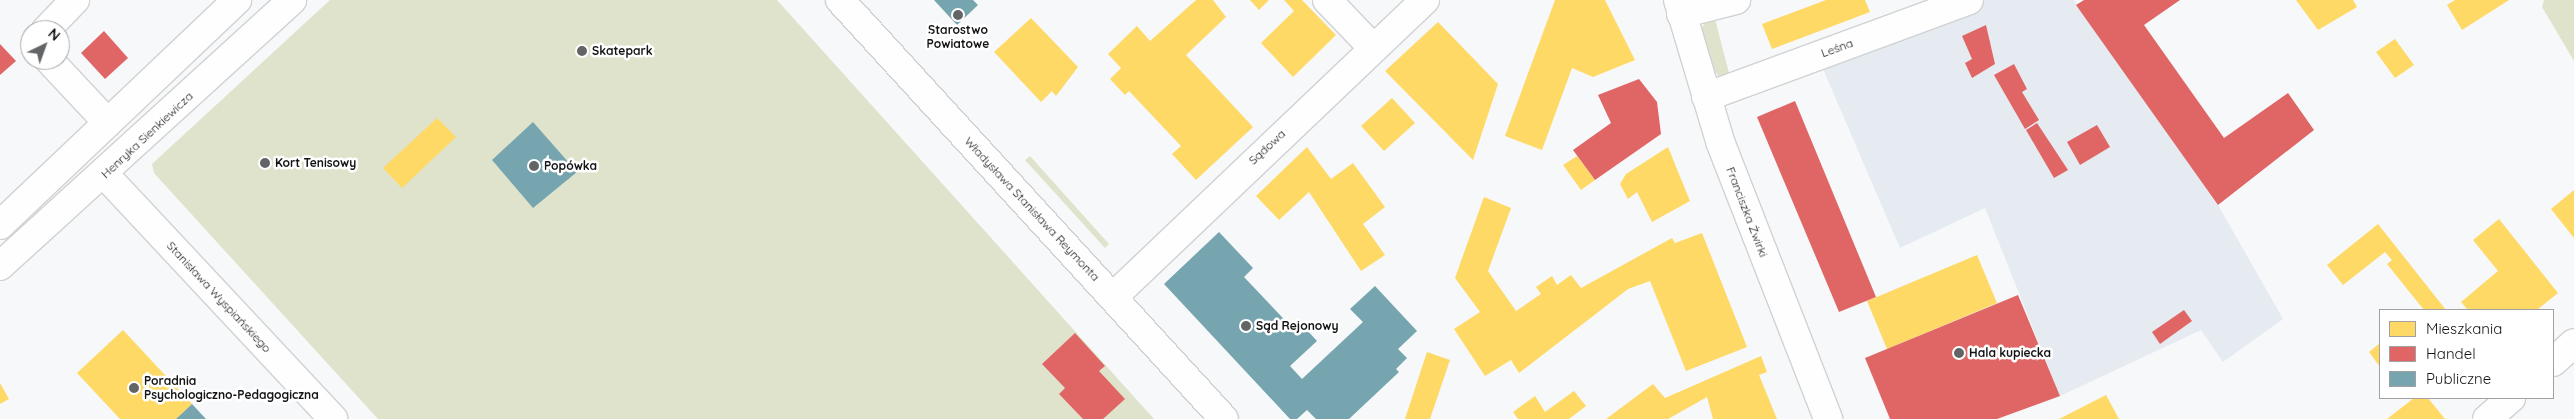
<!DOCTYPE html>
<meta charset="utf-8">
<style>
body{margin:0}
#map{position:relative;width:2574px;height:419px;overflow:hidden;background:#f6f8fa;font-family:Quicksand,sans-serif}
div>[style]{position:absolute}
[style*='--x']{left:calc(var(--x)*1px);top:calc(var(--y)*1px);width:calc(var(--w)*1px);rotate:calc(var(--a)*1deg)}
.built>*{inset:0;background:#e5ebf0}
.green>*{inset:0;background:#dfe3cb}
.homes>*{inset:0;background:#ffd966}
.shops>*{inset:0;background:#e06666}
.public>*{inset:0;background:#76a5af}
.roads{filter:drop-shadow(1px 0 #d0d2d3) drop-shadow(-1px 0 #d0d2d3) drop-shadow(0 1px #d0d2d3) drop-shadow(0 -1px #d0d2d3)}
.minor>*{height:28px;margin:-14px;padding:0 14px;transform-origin:14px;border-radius:14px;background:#fefefe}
.major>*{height:28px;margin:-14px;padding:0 14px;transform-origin:14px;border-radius:14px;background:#fefefe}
.dots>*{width:14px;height:14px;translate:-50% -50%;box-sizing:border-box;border:2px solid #fff;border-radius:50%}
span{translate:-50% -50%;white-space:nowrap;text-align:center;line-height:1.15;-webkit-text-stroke:5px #fff;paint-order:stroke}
.poi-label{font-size:12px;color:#131415;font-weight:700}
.left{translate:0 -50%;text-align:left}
.street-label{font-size:12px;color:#131415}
.legend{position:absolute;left:2379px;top:309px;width:175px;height:90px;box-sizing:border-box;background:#fff;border:1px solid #a1a1a1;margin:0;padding:6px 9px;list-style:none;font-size:15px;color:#131415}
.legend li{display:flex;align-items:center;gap:10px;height:25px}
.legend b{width:25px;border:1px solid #a1a1a1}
.north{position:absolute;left:20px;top:20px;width:50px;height:50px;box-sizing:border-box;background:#fff;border:1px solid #a1a1a1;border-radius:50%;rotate:42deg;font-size:14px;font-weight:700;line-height:20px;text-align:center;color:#131415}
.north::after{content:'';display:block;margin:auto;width:18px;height:22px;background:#626465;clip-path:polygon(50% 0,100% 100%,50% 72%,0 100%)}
</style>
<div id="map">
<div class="built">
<div style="clip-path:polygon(1969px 0,2074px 0,2218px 205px,2283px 319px,2223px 362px,2201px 330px,2060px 396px,1985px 208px,1900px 248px,1817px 55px)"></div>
</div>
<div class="green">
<div style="clip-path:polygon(330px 0,777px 0,1154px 419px,378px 419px,154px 173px,152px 164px)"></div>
<div style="clip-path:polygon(2544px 0,2574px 0,2574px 61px,2542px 7px)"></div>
<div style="clip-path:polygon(1711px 17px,1715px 19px,1729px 73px,1720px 78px,1711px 66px,1701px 28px)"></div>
<div style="clip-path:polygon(1030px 156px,1109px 244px,1105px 248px,1025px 160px)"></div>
</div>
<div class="homes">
<div style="clip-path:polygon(1196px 0,1213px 0,1226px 17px,1186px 55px,1253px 127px,1196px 180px,1172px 154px,1181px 146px,1129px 91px,1125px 95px,1110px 79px,1121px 68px,1108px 54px,1137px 26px,1150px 41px)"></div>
<div style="clip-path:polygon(1250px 0,1269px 0,1259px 10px)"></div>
<div style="clip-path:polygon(1284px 0,1302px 0,1336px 35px,1293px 77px,1261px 43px,1294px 11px)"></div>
<div style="clip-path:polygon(1555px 0,1605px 0,1635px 60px,1593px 77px,1572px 68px,1542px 150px,1505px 136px)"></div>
<div style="clip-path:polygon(1826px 0,1865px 0,1870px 12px,1772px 49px,1762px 24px)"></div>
<div style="clip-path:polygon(2296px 0,2353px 0,2357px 7px,2318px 30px)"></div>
<div style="clip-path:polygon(2455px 0,2509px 0,2462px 30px,2447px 5px)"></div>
<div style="clip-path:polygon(1031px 18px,1078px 67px,1056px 96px,1052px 91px,1041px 102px,994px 52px)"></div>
<div style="clip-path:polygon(1438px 22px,1498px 84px,1473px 160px,1385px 71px)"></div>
<div style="clip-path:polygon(2395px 39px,2414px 65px,2395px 78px,2376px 52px)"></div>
<div style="clip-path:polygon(1392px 98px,1415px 123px,1384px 151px,1361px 126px)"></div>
<div style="clip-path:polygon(437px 118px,456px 137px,402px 188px,383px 168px)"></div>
<div style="clip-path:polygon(1307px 147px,1331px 179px,1353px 163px,1385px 207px,1363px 224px,1385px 255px,1361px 271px,1309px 192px,1279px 220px,1256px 196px)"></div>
<div style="clip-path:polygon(1668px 147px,1690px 201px,1652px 222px,1637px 192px,1628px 199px,1620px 184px,1626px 174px)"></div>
<div style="clip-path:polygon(1577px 156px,1595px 180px,1581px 190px,1563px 165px)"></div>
<div style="clip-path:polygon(2574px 190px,2574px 238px,2551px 209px)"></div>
<div style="clip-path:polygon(1484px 197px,1511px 208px,1488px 271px,1516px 311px,1541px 294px,1536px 287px,1552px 276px,1557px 285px,1571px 275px,1581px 288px,1672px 238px,1675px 243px,1702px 233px,1747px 347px,1686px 371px,1650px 281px,1628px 289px,1519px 373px,1511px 360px,1485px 376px,1454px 329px,1480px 312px,1455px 278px)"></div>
<div style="clip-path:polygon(2499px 219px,2558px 293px,2537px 310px,2468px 310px,2461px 302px,2498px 271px,2473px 240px)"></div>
<div style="clip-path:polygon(2378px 224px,2446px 310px,2424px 310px,2387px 264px,2392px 260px,2385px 252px,2343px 285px,2327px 265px)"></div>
<div style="clip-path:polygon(1977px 255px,1997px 303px,1887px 349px,1867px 301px)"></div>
<div style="clip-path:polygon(123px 330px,192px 404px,176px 419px,120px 419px,77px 373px)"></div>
<div style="clip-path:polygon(2380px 343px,2380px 367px,2369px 352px)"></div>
<div style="clip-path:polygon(1427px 352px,1450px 360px,1430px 419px,1405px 419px)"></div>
<div style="clip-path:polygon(1761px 356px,1767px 372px,1759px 375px,1777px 419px,1713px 419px,1707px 397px,1668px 419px,1606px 419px,1653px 384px,1665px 398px)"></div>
<div style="clip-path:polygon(0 383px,9px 399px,0 404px)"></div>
<div style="clip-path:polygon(1574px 391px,1586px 406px,1569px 419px,1518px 419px,1513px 412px,1535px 396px,1545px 412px)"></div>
<div style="clip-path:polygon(2106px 395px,2119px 419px,2059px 419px)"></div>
<div style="clip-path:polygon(2414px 398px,2428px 398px,2445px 419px,2387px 419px)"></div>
</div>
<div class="shops">
<div style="clip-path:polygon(2084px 0,2180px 0,2144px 25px,2224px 138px,2288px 93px,2314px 130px,2218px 205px,2076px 5px)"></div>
<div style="clip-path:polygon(1986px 25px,1995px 64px,1972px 78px,1965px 63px,1972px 59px,1962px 36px)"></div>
<div style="clip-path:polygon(104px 31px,128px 58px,105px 79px,81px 53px)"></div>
<div style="clip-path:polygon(0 44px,16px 61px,0 75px)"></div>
<div style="clip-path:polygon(2014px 64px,2027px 89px,2022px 92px,2039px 120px,2025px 129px,1994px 75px)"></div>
<div style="clip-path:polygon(1639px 79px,1657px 102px,1661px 134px,1595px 180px,1573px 150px,1611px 123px,1598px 95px)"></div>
<div style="clip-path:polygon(1795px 101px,1876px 297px,1839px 312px,1757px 117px)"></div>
<div style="clip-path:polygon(2037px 123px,2068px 170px,2054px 178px,2026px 130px)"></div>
<div style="clip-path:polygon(2097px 125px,2110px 147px,2080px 165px,2067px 142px)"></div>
<div style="clip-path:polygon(2018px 295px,2060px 396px,1997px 419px,1890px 419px,1865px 358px)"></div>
<div style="clip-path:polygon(2184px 310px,2192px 321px,2160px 344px,2152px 332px)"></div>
<div style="clip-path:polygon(1075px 333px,1105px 366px,1099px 371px,1125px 399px,1103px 419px,1083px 419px,1059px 394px,1065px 388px,1042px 364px)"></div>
</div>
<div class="public">
<div style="clip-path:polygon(934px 0,973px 0,978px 5px,957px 25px)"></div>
<div style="clip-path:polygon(533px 122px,577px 172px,533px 208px,492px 160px)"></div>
<div style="clip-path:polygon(1219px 232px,1253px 268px,1244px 277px,1299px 335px,1306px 329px,1317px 341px,1290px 366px,1302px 379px,1363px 322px,1350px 309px,1375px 286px,1417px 331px,1398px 349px,1407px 358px,1396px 369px,1399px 372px,1349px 419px,1316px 419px,1307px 410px,1297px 419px,1290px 419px,1164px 284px)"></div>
<div style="clip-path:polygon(192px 404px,206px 419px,176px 419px)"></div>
</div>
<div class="roads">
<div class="minor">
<div style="--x:840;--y:0;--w:568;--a:47.5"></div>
<div style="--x:1327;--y:0;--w:66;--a:46.2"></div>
<div style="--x:1681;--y:14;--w:57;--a:-14.3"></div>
<div style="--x:46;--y:30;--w:42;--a:-46"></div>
<div style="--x:49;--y:60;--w:86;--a:46.9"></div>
<div style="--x:1706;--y:97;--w:280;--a:-20.2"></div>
<div style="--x:105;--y:175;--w:334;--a:46.9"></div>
<div style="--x:0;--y:225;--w:327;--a:-43.5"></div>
<div style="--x:0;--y:266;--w:395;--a:-42.3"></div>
<div style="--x:1113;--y:297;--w:431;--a:-43.6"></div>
<div style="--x:2553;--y:362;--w:28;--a:-42"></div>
<div style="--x:2487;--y:419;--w:32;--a:-41"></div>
</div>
<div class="major">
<div style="--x:1678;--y:0;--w:150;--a:73.4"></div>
<div style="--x:1721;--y:144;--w:295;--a:68.7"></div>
</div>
</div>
<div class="dots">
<div style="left:958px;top:15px;background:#626465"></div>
<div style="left:582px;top:51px;background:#626465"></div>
<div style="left:265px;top:163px;background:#626465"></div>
<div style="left:534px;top:166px;background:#626465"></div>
<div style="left:1246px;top:326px;background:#626465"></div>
<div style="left:1959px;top:353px;background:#626465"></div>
<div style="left:134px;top:388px;background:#626465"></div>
</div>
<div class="poi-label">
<span style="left:958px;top:37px">Starostwo<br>Powiatowe</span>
<span class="left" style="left:592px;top:51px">Skatepark</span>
<span class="left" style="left:275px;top:163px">Kort Tenisowy</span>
<span class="left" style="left:544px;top:166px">Popówka</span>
<span class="left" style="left:1256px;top:326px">Sąd Rejonowy</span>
<span class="left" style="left:1969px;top:353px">Hala kupiecka</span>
<span class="left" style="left:144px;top:388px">Poradnia<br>Psychologiczno-Pedagogiczna</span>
</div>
<div class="street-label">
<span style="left:1837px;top:48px;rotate:-20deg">Leśna</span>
<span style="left:147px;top:135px;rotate:-43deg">Henryka Sienkiewicza</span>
<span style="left:1267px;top:147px;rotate:-43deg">Sądowa</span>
<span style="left:1032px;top:209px;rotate:47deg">Władysława Stanisława Reymonta</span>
<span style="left:1747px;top:212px;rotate:69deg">Franciszka Żwirki</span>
<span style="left:219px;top:297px;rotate:47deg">Stanisława Wyspiańskiego</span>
</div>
<ul class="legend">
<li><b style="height:14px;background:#ffd966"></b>Mieszkania</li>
<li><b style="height:14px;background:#e06666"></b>Handel</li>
<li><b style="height:14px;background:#76a5af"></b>Publiczne</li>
</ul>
<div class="north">N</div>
</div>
